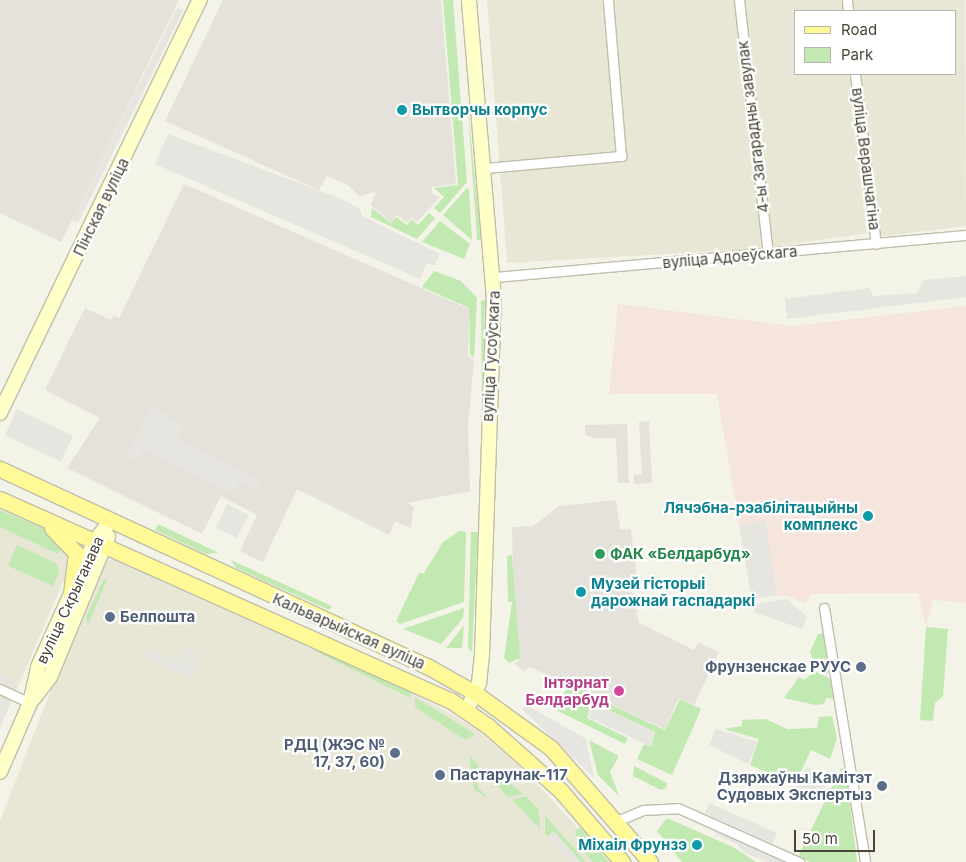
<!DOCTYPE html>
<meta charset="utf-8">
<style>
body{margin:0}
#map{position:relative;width:966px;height:862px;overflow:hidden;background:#f4f3e8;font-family:Inter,sans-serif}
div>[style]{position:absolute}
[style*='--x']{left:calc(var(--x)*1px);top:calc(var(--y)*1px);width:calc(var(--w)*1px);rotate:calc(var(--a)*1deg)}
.residential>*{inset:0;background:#e8e7d6}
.industrial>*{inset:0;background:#e4e2da}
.medical>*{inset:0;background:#f5e5dc}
.green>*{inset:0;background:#c2e9b1}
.parking>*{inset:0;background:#e6e5e0}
.roads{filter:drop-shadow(1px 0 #c0beab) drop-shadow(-1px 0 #c0beab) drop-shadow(0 1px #c0beab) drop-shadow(0 -1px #c0beab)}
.street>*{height:9px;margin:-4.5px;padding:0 4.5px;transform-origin:4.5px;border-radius:4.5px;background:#fff}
.secondary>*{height:14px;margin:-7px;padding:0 7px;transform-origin:7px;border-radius:7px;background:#ffffc8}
.primary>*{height:15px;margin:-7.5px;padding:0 7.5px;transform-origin:7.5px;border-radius:7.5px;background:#fffa97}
.dots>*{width:14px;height:14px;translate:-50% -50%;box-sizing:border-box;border:2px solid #fff;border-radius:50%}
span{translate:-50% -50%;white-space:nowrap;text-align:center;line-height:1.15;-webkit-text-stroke:4.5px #fff;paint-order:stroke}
.culture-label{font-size:15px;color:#0d838f;font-weight:700}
.left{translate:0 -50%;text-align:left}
.right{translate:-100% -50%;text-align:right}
.street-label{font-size:15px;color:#484537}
.leisure-label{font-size:15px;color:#27864d;font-weight:700}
.service-label{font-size:15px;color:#4e5e75;font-weight:700}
.hotel-label{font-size:15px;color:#b23c85;font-weight:700}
.legend{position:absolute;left:794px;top:10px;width:162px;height:65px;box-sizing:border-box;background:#fff;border:1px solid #b6b5af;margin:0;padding:6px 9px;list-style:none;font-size:15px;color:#484537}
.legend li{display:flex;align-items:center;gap:10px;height:25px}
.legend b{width:25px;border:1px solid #b6b5af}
.scale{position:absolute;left:794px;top:830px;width:81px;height:22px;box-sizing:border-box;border:2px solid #484537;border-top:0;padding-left:6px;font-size:15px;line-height:18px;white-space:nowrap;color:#484537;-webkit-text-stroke:4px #fff;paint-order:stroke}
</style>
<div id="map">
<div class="residential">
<div style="clip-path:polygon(evenodd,487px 0,965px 0,966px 226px,885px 236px,869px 233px,756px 249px,507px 263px,487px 0,795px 11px,955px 11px,955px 74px,795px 74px,795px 11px)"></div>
<div style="clip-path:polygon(0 510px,52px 532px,74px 557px,0 728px)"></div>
<div style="clip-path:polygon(114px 558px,231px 608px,311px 649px,337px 656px,448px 712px,478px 730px,529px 775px,609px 862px,0 862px,0 821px,99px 566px)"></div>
</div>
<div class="industrial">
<div style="clip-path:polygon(0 0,179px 0,61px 242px,0 213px)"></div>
<div style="clip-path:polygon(223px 0,441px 0,456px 184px,432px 187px,432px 193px,440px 197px,417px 222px,412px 217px,407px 223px,397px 215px,391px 222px,371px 205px,376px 192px,359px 196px,348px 185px,327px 176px,319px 190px,165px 121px)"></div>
<div style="clip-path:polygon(184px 184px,469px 309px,468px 356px,474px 360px,468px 425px,470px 491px,407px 503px,414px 507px,411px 528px,395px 521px,389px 535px,297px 489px,263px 562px,240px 551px,257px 515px,221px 496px,202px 534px,67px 468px,100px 418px,45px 390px,85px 308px,111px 320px,114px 315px,119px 318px)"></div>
<div style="clip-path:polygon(649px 421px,652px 483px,634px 484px,634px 475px,642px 474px,639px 422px)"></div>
<div style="clip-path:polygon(627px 424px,629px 483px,618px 483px,616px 438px,594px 438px,585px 435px,585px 425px)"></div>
<div style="clip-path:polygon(616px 500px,620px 530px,631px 529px,637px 577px,630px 578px,639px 623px,694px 650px,698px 642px,719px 652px,694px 705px,679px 698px,665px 729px,530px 667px,523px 671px,515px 664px,520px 658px,514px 618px,512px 527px,533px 526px,559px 506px)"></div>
</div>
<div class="medical">
<div style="clip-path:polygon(618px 304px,792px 326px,966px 306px,966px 603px,933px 600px,926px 627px,918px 593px,811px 594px,806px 604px,786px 595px,752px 599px,717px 394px,609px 394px)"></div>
</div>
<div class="green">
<div style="clip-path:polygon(443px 0,453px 0,467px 182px,440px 213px,434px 208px,444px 197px,434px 188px,458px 185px)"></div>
<div style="clip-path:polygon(467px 97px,481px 240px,477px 240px)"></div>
<div style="clip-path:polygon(467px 188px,469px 189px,472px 240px,443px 215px)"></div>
<div style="clip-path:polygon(372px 208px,391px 223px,396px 217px,407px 225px,412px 219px,418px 225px,429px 213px,435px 218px,417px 239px,371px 217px)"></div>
<div style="clip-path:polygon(440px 221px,470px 244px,464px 259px,422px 242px)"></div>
<div style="clip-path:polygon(434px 271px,461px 281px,477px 298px,474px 358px,470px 354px,469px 308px,422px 287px)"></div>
<div style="clip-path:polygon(485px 300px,482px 418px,481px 301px)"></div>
<div style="clip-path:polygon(0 510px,52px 532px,63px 547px,58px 554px,0 527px)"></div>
<div style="clip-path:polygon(158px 524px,219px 553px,206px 554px,155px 530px)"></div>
<div style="clip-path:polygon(459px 531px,466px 532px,464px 602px,400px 624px,396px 621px,419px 573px,424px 573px,443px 542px)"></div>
<div style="clip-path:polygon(471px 532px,478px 532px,472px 652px,468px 648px)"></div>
<div style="clip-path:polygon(17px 545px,56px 563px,59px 571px,53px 586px,8px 566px)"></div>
<div style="clip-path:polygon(512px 555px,520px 658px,509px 663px,504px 658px,512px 602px,508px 602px,507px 556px)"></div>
<div style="clip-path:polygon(231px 560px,332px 606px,329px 610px,236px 568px)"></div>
<div style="clip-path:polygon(104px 579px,107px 580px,88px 625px,86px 617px)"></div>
<div style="clip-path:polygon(464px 608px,463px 618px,441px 644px,403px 629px)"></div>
<div style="clip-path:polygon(464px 625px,462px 648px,446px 648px)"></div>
<div style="clip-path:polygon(926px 627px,948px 629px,943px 696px,935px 703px,933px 721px,920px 720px)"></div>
<div style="clip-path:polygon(824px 633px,834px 676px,815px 667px,810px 652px,818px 634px)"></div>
<div style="clip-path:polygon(311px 649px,336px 655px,412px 693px,410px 698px)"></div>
<div style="clip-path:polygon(815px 671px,834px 681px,837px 699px,826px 698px,824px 704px,816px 705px,784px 698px,799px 677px,804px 680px)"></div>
<div style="clip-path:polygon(569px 685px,665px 730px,680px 699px,701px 709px,672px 775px,637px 759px,644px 744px,651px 747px,655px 732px,591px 702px,587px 718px,628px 738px,625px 744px,554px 709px)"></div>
<div style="clip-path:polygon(415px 698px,428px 705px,475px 734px,465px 740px,415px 707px)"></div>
<div style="clip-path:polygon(832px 716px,837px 738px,830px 759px,811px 750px,795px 785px,750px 765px,759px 739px,724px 729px,742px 726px,742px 720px,766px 719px,787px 729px,817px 728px,819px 717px)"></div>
<div style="clip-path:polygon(589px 740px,619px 756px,610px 772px,619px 796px,598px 775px)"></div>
<div style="clip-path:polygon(469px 755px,478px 765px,477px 786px,489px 799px,474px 790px)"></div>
<div style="clip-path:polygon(634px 766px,667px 783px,666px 788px,661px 790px,633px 776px)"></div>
<div style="clip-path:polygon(841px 768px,846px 770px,857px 862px,810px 862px,798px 857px)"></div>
<div style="clip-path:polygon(494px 770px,523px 794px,508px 797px,494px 782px)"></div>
<div style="clip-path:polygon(526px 796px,539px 810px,540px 829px,512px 800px)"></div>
<div style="clip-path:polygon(545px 815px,586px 862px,581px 862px,554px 832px,548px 837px,545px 834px)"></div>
<div style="clip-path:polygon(667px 818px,735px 848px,756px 862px,682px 862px,657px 831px)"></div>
<div style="clip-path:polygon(580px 827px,609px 862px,593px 862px,582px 850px,575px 832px)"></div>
</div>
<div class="parking">
<div style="clip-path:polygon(177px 8px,183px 11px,78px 223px,71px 220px)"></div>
<div style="clip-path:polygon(168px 134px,342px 199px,360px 209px,362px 216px,440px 254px,435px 265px,427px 264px,420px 279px,155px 164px)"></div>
<div style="clip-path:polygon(966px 276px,966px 297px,787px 319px,785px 299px,869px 288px,873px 296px,917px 293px,924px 280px)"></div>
<div style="clip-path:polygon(152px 405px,183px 427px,178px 441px,261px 481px,255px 490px,238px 482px,232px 493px,143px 449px,136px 461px,127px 457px)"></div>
<div style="clip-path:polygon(17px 409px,73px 436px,61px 462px,5px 435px)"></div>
<div style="clip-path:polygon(227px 504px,249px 515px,237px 538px,216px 528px)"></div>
<div style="clip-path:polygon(765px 520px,777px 595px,752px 599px,739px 525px)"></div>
<div style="clip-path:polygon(787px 599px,807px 617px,802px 629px,754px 612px,757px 604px)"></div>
<div style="clip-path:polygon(146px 647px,178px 661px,184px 648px,200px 655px,191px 678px,142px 657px)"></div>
<div style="clip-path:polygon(0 673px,15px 680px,0 729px)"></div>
<div style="clip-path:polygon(593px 703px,655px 732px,651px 747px,588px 717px)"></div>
<div style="clip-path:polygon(525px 704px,586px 739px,594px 778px,522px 709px)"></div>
<div style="clip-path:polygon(716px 729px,758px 742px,748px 764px,709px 745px)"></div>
<div style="clip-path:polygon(806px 767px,828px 778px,818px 798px,796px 788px)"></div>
<div style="clip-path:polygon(709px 803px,777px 833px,772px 844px,705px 813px)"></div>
<div style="clip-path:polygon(717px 829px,790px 862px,767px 862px,743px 852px,737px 844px,715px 834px)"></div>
<div style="clip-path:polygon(554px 831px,581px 862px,570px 862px,548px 837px)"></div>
</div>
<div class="roads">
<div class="street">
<div style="--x:739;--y:0;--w:256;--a:83.5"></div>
<div style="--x:847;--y:0;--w:11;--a:85"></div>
<div style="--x:855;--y:74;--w:171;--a:83"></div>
<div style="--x:484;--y:168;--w:138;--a:-5"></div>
<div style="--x:621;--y:156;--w:157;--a:-94.8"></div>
<div style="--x:494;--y:277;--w:474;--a:-5.1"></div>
<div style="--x:824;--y:608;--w:257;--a:80.8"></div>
<div style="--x:0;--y:689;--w:33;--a:25"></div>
<div style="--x:617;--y:821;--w:28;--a:-23"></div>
<div style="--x:643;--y:810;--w:35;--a:-3"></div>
<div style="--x:678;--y:808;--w:133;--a:24.1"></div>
</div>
<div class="secondary">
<div style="--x:0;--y:413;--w:459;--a:-64.2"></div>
<div style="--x:34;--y:698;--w:26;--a:-53"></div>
<div style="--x:50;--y:677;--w:152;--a:-67.5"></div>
<div style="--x:467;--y:710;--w:30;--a:-66"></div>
<div style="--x:479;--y:683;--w:29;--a:-84"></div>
<div style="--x:482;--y:654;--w:355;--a:-88.1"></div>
<div style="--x:494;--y:299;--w:300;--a:-94.8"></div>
<div style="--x:0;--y:772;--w:75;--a:-66.5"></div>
<div style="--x:30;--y:703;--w:37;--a:-77"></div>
<div style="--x:38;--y:667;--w:138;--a:-65.7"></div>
<div style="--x:95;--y:541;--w:26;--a:-53"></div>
</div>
<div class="primary">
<div style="--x:0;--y:469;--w:470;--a:24.8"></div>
<div style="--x:427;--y:666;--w:55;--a:29.4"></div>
<div style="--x:475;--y:693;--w:94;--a:35.9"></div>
<div style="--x:551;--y:748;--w:151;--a:49"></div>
<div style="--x:0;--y:499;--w:493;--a:24.1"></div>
<div style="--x:450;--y:700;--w:46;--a:34.4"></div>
<div style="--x:488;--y:726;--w:98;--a:41.7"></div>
<div style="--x:561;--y:791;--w:94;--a:49.3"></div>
<div style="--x:52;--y:528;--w:35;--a:46"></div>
<div style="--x:76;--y:553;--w:41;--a:97"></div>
</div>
</div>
<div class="dots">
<div style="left:402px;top:110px;background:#0f9aa8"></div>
<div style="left:868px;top:516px;background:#0f9aa8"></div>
<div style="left:600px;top:554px;background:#2e9e5b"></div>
<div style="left:581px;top:592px;background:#0f9aa8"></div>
<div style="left:110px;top:617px;background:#5c6f8a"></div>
<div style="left:861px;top:667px;background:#5c6f8a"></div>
<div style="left:619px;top:691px;background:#d1479c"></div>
<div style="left:395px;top:753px;background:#5c6f8a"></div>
<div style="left:440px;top:775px;background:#5c6f8a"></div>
<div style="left:882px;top:786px;background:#5c6f8a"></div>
<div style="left:697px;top:845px;background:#0f9aa8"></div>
</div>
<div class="culture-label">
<span class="left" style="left:412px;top:110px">Вытворчы корпус</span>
<span class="right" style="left:858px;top:516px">Лячэбна-рэабілітацыйны<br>комплекс</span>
<span class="left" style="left:591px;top:592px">Музей гісторыі<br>дарожнай гаспадаркі</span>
<span class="right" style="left:687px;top:845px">Міхаіл Фрунзэ</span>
</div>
<div class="street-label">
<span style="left:753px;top:127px;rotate:-97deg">4-ы Загарадны завулак</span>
<span style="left:866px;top:159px;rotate:83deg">вуліца Верашчагіна</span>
<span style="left:101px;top:207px;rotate:-64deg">Пінская вуліца</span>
<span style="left:730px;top:257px;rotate:-5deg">вуліца Адоеўскага</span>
<span style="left:491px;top:356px;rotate:-87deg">вуліца Гусоўскага</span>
<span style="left:70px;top:600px;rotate:-65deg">вуліца Скрыганава</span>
<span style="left:349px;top:631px;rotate:24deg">Кальварыйская вуліца</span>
</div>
<div class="leisure-label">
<span class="left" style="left:610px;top:554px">ФАК «Белдарбуд»</span>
</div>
<div class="service-label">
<span class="left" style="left:120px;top:617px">Белпошта</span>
<span class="right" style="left:851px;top:667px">Фрунзенскае РУУС</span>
<span class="right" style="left:385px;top:753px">РДЦ (ЖЭС №<br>17, 37, 60)</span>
<span class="left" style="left:450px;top:775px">Пастарунак-117</span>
<span class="right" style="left:872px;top:786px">Дзяржаўны Камітэт<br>Судовых Экспертыз</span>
</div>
<div class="hotel-label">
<span class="right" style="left:609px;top:691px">Інтэрнат<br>Белдарбуд</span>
</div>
<ul class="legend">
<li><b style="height:6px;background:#fffa97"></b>Road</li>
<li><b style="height:14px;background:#c2e9b1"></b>Park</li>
</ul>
<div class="scale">50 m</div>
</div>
